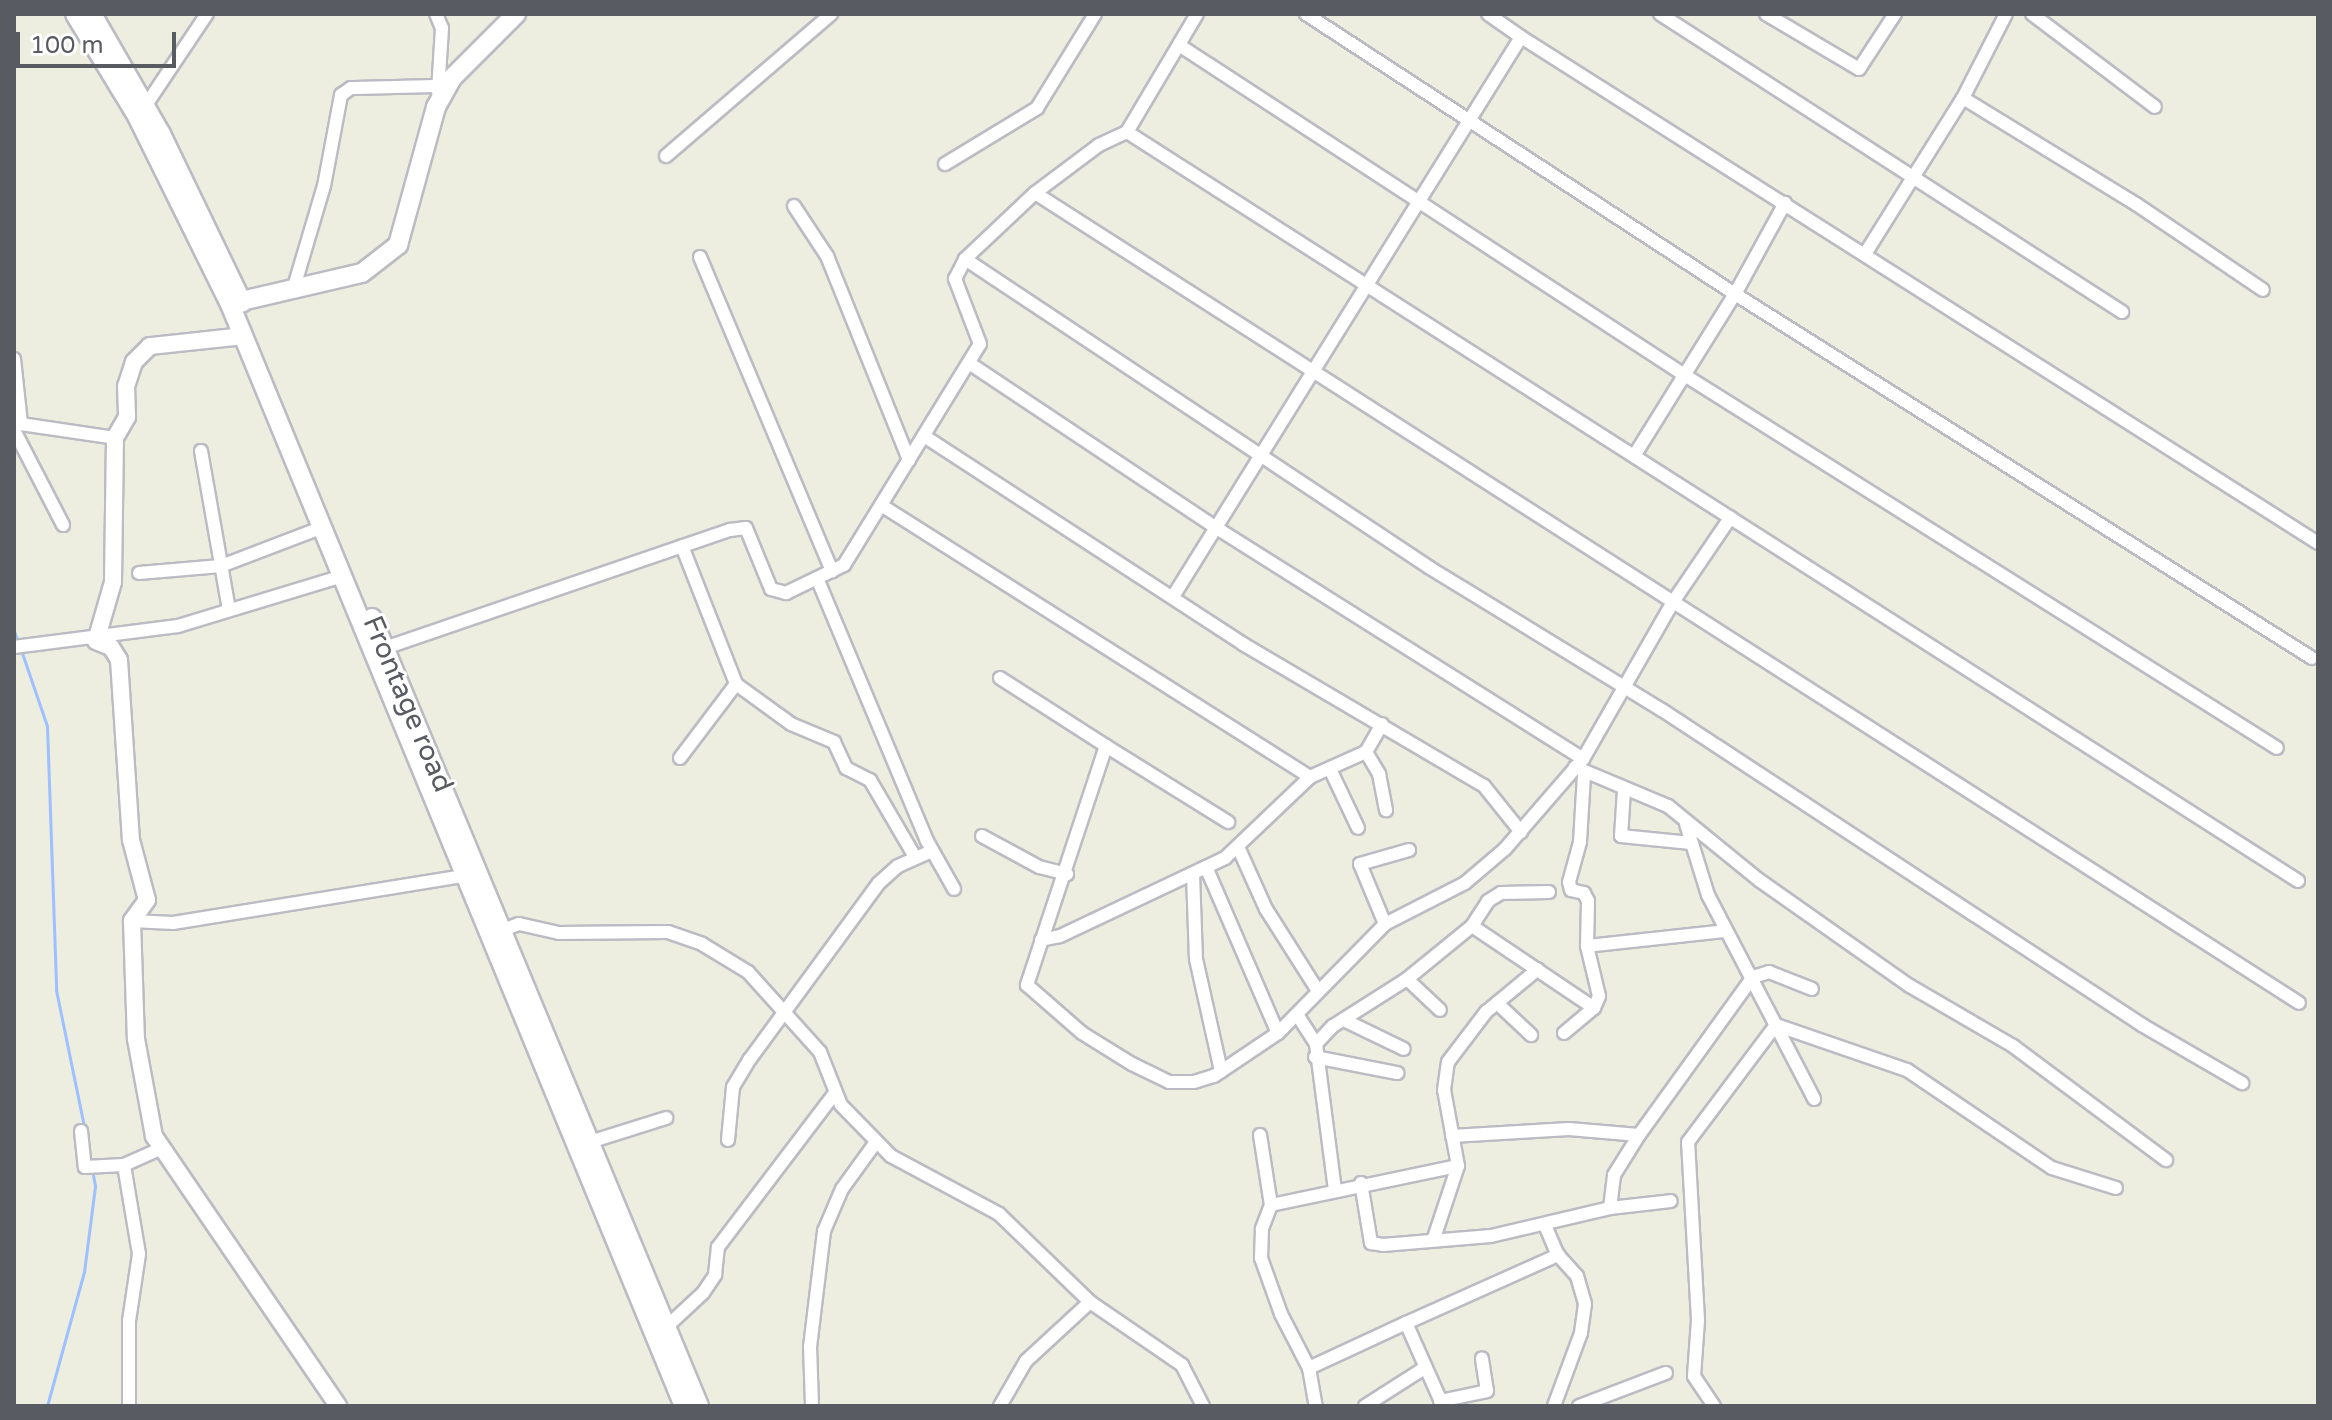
<!DOCTYPE html>
<style>
body{margin:0}
#map{position:relative;width:2332px;height:1420px;overflow:hidden;background:#edede0;font-family:"Varela Round",sans-serif}
div>[style]{position:absolute}
[style*='--x']{left:calc(var(--x)*1px);top:calc(var(--y)*1px);width:calc(var(--w)*1px);rotate:calc(var(--a)*1deg)}
.stream>*{height:3px;margin:-1.5px;padding:0 1.5px;transform-origin:1.5px;border-radius:1.5px;background:#9ec0ff}
.roads{filter:drop-shadow(2px 0 #bbbcc3) drop-shadow(-2px 0 #bbbcc3) drop-shadow(0 2px #bbbcc3) drop-shadow(0 -2px #bbbcc3)}
.minor>*{height:12px;margin:-6px;padding:0 6px;transform-origin:6px;border-radius:6px;background:#fff}
.tertiary>*{height:16px;margin:-8px;padding:0 8px;transform-origin:8px;border-radius:8px;background:#fff}
.secondary>*{height:18px;margin:-9px;padding:0 9px;transform-origin:9px;border-radius:9px;background:#fff}
span{translate:-50% -50%;white-space:nowrap;text-align:center;line-height:1.15;-webkit-text-stroke:6px #fff;paint-order:stroke}
.street-label{font-size:28px;color:#595b62}
.frame{position:absolute;inset:0;border:16px solid #595b62;pointer-events:none}
.scale{position:absolute;left:16px;top:32px;width:160px;height:36px;box-sizing:border-box;border:4px solid #595b62;border-top:0;padding-left:10px;font-size:24px;line-height:28px;white-space:nowrap;color:#595b62;-webkit-text-stroke:6px #fff;paint-order:stroke}
</style>
<div id="map">
<div class="stream">
<div style="--x:14;--y:631;--w:12;--a:70"></div>
<div style="--x:21;--y:650;--w:80;--a:71.1"></div>
<div style="--x:47;--y:726;--w:264;--a:88"></div>
<div style="--x:56;--y:990;--w:140;--a:78.4"></div>
<div style="--x:47;--y:1406;--w:139;--a:-74.6"></div>
<div style="--x:84;--y:1272;--w:87;--a:-82.7"></div>
<div style="--x:95;--y:1186;--w:17;--a:-100"></div>
</div>
<div class="roads">
<div class="minor">
<div style="--x:436;--y:14;--w:15;--a:67"></div>
<div style="--x:442;--y:28;--w:64;--a:93.6"></div>
<div style="--x:1306;--y:14;--w:512;--a:33.13"></div>
<div style="--x:1735;--y:294;--w:682;--a:32.25"></div>
<div style="--x:1660;--y:14;--w:550;--a:32.82"></div>
<div style="--x:1766;--y:14;--w:108;--a:30.6"></div>
<div style="--x:1859;--y:69;--w:66;--a:-56.8"></div>
<div style="--x:2032;--y:14;--w:154;--a:37.1"></div>
<div style="--x:1521;--y:37;--w:944;--a:32.41"></div>
<div style="--x:1182;--y:47;--w:602;--a:33.14"></div>
<div style="--x:1686;--y:376;--w:698;--a:32.19"></div>
<div style="--x:1963;--y:98;--w:203;--a:31.5"></div>
<div style="--x:2136;--y:204;--w:153;--a:34.1"></div>
<div style="--x:142;--y:111;--w:117;--a:-56.2"></div>
<div style="--x:1127;--y:132;--w:1390;--a:32.6"></div>
<div style="--x:666;--y:156;--w:218;--a:-40.7"></div>
<div style="--x:945;--y:164;--w:108;--a:-31.3"></div>
<div style="--x:1037;--y:108;--w:110;--a:-58.3"></div>
<div style="--x:1035;--y:193;--w:1501;--a:32.65"></div>
<div style="--x:794;--y:206;--w:60;--a:56.6"></div>
<div style="--x:827;--y:256;--w:220;--a:68.1"></div>
<div style="--x:1865;--y:254;--w:184;--a:-57.9"></div>
<div style="--x:1963;--y:98;--w:94;--a:-62.9"></div>
<div style="--x:700;--y:257;--w:341;--a:67.2"></div>
<div style="--x:965;--y:259;--w:558;--a:33.6"></div>
<div style="--x:1430;--y:568;--w:272;--a:31.5"></div>
<div style="--x:1662;--y:710;--w:574;--a:33.27"></div>
<div style="--x:2142;--y:1025;--w:116;--a:30.1"></div>
<div style="--x:294;--y:287;--w:105;--a:-73.5"></div>
<div style="--x:324;--y:186;--w:93;--a:-79.4"></div>
<div style="--x:341;--y:95;--w:12;--a:-35"></div>
<div style="--x:351;--y:88;--w:88;--a:-1.3"></div>
<div style="--x:14;--y:359;--w:64;--a:83.8"></div>
<div style="--x:969;--y:363;--w:296;--a:33.7"></div>
<div style="--x:1215;--y:527;--w:435;--a:32.2"></div>
<div style="--x:14;--y:423;--w:102;--a:8.4"></div>
<div style="--x:14;--y:430;--w:107;--a:62.7"></div>
<div style="--x:924;--y:436;--w:381;--a:33.1"></div>
<div style="--x:1243;--y:644;--w:280;--a:30.5"></div>
<div style="--x:1484;--y:786;--w:59;--a:51.2"></div>
<div style="--x:201;--y:451;--w:161;--a:80"></div>
<div style="--x:1634;--y:456;--w:191;--a:-58.1"></div>
<div style="--x:1735;--y:294;--w:104;--a:-61.2"></div>
<div style="--x:881;--y:505;--w:508;--a:32.38"></div>
<div style="--x:682;--y:546;--w:148;--a:68.6"></div>
<div style="--x:736;--y:684;--w:68;--a:36"></div>
<div style="--x:791;--y:724;--w:47;--a:22.7"></div>
<div style="--x:834;--y:742;--w:29;--a:65"></div>
<div style="--x:846;--y:768;--w:27;--a:27"></div>
<div style="--x:870;--y:780;--w:89;--a:59.7"></div>
<div style="--x:139;--y:573;--w:82;--a:-4.9"></div>
<div style="--x:221;--y:566;--w:109;--a:-20.9"></div>
<div style="--x:817;--y:578;--w:285;--a:67.3"></div>
<div style="--x:927;--y:841;--w:55;--a:60.6"></div>
<div style="--x:1174;--y:595;--w:657;--a:-58.12"></div>
<div style="--x:1521;--y:37;--w:40;--a:-145.1"></div>
<div style="--x:14;--y:647;--w:165;--a:-7.3"></div>
<div style="--x:178;--y:626;--w:172;--a:-16.9"></div>
<div style="--x:379;--y:650;--w:371;--a:-18.9"></div>
<div style="--x:730;--y:530;--w:16;--a:-7"></div>
<div style="--x:746;--y:528;--w:66;--a:67.7"></div>
<div style="--x:771;--y:589;--w:16;--a:15"></div>
<div style="--x:786;--y:593;--w:64;--a:-25.8"></div>
<div style="--x:844;--y:565;--w:259;--a:-58.4"></div>
<div style="--x:980;--y:344;--w:70;--a:-111"></div>
<div style="--x:955;--y:279;--w:22;--a:-63"></div>
<div style="--x:965;--y:259;--w:96;--a:-43.3"></div>
<div style="--x:1035;--y:193;--w:80;--a:-36.9"></div>
<div style="--x:1099;--y:145;--w:31;--a:-25"></div>
<div style="--x:1127;--y:132;--w:137;--a:-59.3"></div>
<div style="--x:1000;--y:678;--w:126;--a:32.7"></div>
<div style="--x:1106;--y:746;--w:252;--a:108.3"></div>
<div style="--x:1027;--y:985;--w:73;--a:41.1"></div>
<div style="--x:1082;--y:1033;--w:59;--a:31.8"></div>
<div style="--x:1132;--y:1064;--w:41;--a:25.9"></div>
<div style="--x:1169;--y:1082;--w:25;--a:0"></div>
<div style="--x:1194;--y:1082;--w:21;--a:-17"></div>
<div style="--x:1214;--y:1076;--w:77;--a:-33.9"></div>
<div style="--x:1278;--y:1033;--w:153;--a:-45.5"></div>
<div style="--x:1385;--y:924;--w:90;--a:-27.1"></div>
<div style="--x:1465;--y:883;--w:52;--a:-40.4"></div>
<div style="--x:1505;--y:849;--w:119;--a:-49.1"></div>
<div style="--x:1583;--y:759;--w:181;--a:-60.2"></div>
<div style="--x:1673;--y:602;--w:102;--a:-55.8"></div>
<div style="--x:1106;--y:746;--w:144;--a:31.9"></div>
<div style="--x:1366;--y:752;--w:26;--a:59"></div>
<div style="--x:1379;--y:774;--w:37;--a:79"></div>
<div style="--x:680;--y:758;--w:93;--a:-52.9"></div>
<div style="--x:1575;--y:767;--w:101;--a:22.8"></div>
<div style="--x:1668;--y:806;--w:117;--a:39.1"></div>
<div style="--x:1759;--y:880;--w:184;--a:35.1"></div>
<div style="--x:1910;--y:986;--w:119;--a:30.2"></div>
<div style="--x:2013;--y:1046;--w:191;--a:36.7"></div>
<div style="--x:1330;--y:769;--w:65;--a:64.6"></div>
<div style="--x:1624;--y:790;--w:46;--a:93.7"></div>
<div style="--x:1621;--y:836;--w:70;--a:5.7"></div>
<div style="--x:1686;--y:824;--w:74;--a:72.8"></div>
<div style="--x:1708;--y:895;--w:230;--a:62.5"></div>
<div style="--x:982;--y:836;--w:65;--a:28.5"></div>
<div style="--x:1039;--y:867;--w:29;--a:14"></div>
<div style="--x:1239;--y:849;--w:66;--a:65.8"></div>
<div style="--x:1266;--y:909;--w:97;--a:57.6"></div>
<div style="--x:1206;--y:867;--w:181;--a:66.6"></div>
<div style="--x:1193;--y:874;--w:85;--a:88"></div>
<div style="--x:1196;--y:959;--w:115;--a:77.4"></div>
<div style="--x:132;--y:921;--w:41;--a:2.8"></div>
<div style="--x:173;--y:923;--w:293;--a:-9.2"></div>
<div style="--x:1385;--y:924;--w:65;--a:-112.6"></div>
<div style="--x:1360;--y:864;--w:51;--a:-15.9"></div>
<div style="--x:1472;--y:926;--w:147;--a:33.9"></div>
<div style="--x:1594;--y:1008;--w:13;--a:-67"></div>
<div style="--x:1599;--y:996;--w:51;--a:-103.5"></div>
<div style="--x:1587;--y:946;--w:45;--a:-88.7"></div>
<div style="--x:1588;--y:901;--w:9;--a:-117"></div>
<div style="--x:1584;--y:893;--w:13;--a:-167"></div>
<div style="--x:1571;--y:890;--w:8;--a:-104"></div>
<div style="--x:1569;--y:882;--w:41;--a:-74.6"></div>
<div style="--x:1580;--y:842;--w:67;--a:-86.6"></div>
<div style="--x:503;--y:930;--w:17;--a:-21"></div>
<div style="--x:519;--y:924;--w:41;--a:12.7"></div>
<div style="--x:559;--y:933;--w:109;--a:-0.5"></div>
<div style="--x:668;--y:932;--w:36;--a:19"></div>
<div style="--x:702;--y:944;--w:54;--a:31.3"></div>
<div style="--x:748;--y:972;--w:108;--a:48"></div>
<div style="--x:820;--y:1052;--w:57;--a:68.4"></div>
<div style="--x:841;--y:1105;--w:71;--a:45.6"></div>
<div style="--x:891;--y:1156;--w:123;--a:28.2"></div>
<div style="--x:999;--y:1214;--w:127;--a:44"></div>
<div style="--x:1090;--y:1302;--w:112;--a:34.4"></div>
<div style="--x:1182;--y:1365;--w:46;--a:62.9"></div>
<div style="--x:1041;--y:940;--w:19;--a:-12"></div>
<div style="--x:1060;--y:936;--w:183;--a:-25.3"></div>
<div style="--x:1225;--y:858;--w:117;--a:-43.6"></div>
<div style="--x:1310;--y:777;--w:61;--a:-24.1"></div>
<div style="--x:1366;--y:752;--w:32;--a:-60"></div>
<div style="--x:1587;--y:946;--w:139;--a:-6.2"></div>
<div style="--x:1407;--y:979;--w:45;--a:43.2"></div>
<div style="--x:1497;--y:1003;--w:47;--a:43.3"></div>
<div style="--x:1298;--y:1016;--w:33;--a:57"></div>
<div style="--x:1316;--y:1044;--w:147;--a:82.6"></div>
<div style="--x:1346;--y:1021;--w:64;--a:25.8"></div>
<div style="--x:1564;--y:1033;--w:39;--a:-40"></div>
<div style="--x:1316;--y:1044;--w:25;--a:-47"></div>
<div style="--x:1333;--y:1026;--w:88;--a:-32.4"></div>
<div style="--x:1407;--y:979;--w:84;--a:-39.2"></div>
<div style="--x:1472;--y:926;--w:30;--a:-57"></div>
<div style="--x:1488;--y:901;--w:15;--a:-32"></div>
<div style="--x:1501;--y:893;--w:48;--a:-1.2"></div>
<div style="--x:1315;--y:1057;--w:84;--a:11"></div>
<div style="--x:81;--y:1131;--w:36;--a:84"></div>
<div style="--x:85;--y:1167;--w:39;--a:-3"></div>
<div style="--x:1260;--y:1135;--w:71;--a:81.1"></div>
<div style="--x:1271;--y:1205;--w:26;--a:111"></div>
<div style="--x:1262;--y:1229;--w:29;--a:92"></div>
<div style="--x:1261;--y:1258;--w:59;--a:70.3"></div>
<div style="--x:1281;--y:1314;--w:61;--a:62.6"></div>
<div style="--x:1309;--y:1368;--w:39;--a:80"></div>
<div style="--x:1452;--y:1136;--w:117;--a:-3.4"></div>
<div style="--x:1569;--y:1129;--w:70;--a:4.9"></div>
<div style="--x:728;--y:1140;--w:53;--a:-84.6"></div>
<div style="--x:733;--y:1087;--w:33;--a:-59"></div>
<div style="--x:750;--y:1059;--w:218;--a:-53.8"></div>
<div style="--x:879;--y:883;--w:25;--a:-42"></div>
<div style="--x:898;--y:866;--w:37;--a:-24"></div>
<div style="--x:590;--y:1142;--w:80;--a:-17.5"></div>
<div style="--x:1361;--y:1183;--w:61;--a:80.5"></div>
<div style="--x:1371;--y:1243;--w:12;--a:9"></div>
<div style="--x:1383;--y:1245;--w:108;--a:-4.8"></div>
<div style="--x:1491;--y:1236;--w:122;--a:-13.2"></div>
<div style="--x:1610;--y:1208;--w:61;--a:-6.5"></div>
<div style="--x:1271;--y:1205;--w:191;--a:-11.8"></div>
<div style="--x:1610;--y:1208;--w:33;--a:-83"></div>
<div style="--x:1614;--y:1175;--w:47;--a:-58"></div>
<div style="--x:1639;--y:1135;--w:195;--a:-54.2"></div>
<div style="--x:1753;--y:977;--w:17;--a:-17"></div>
<div style="--x:1769;--y:972;--w:46;--a:21.6"></div>
<div style="--x:1545;--y:1225;--w:33;--a:67"></div>
<div style="--x:1558;--y:1255;--w:28;--a:48"></div>
<div style="--x:1577;--y:1276;--w:29;--a:74"></div>
<div style="--x:1585;--y:1304;--w:29;--a:98"></div>
<div style="--x:1581;--y:1333;--w:78;--a:110.3"></div>
<div style="--x:1434;--y:1238;--w:76;--a:-71.6"></div>
<div style="--x:1458;--y:1166;--w:77;--a:-100.4"></div>
<div style="--x:1444;--y:1090;--w:28;--a:-82"></div>
<div style="--x:1448;--y:1062;--w:63;--a:-52.8"></div>
<div style="--x:1486;--y:1012;--w:67;--a:-39.6"></div>
<div style="--x:661;--y:1332;--w:57;--a:-42.9"></div>
<div style="--x:703;--y:1293;--w:22;--a:-56"></div>
<div style="--x:715;--y:1275;--w:28;--a:-84"></div>
<div style="--x:718;--y:1247;--w:192;--a:-52.8"></div>
<div style="--x:1309;--y:1368;--w:107;--a:-24.9"></div>
<div style="--x:1440;--y:1401;--w:48;--a:-12"></div>
<div style="--x:1487;--y:1391;--w:33;--a:-99"></div>
<div style="--x:129;--y:1406;--w:85;--a:-90"></div>
<div style="--x:129;--y:1321;--w:68;--a:-81.5"></div>
<div style="--x:139;--y:1254;--w:90;--a:-99.6"></div>
<div style="--x:124;--y:1165;--w:39;--a:-24"></div>
<div style="--x:812;--y:1406;--w:59;--a:-91.9"></div>
<div style="--x:810;--y:1347;--w:117;--a:-83.1"></div>
<div style="--x:824;--y:1231;--w:46;--a:-66.8"></div>
<div style="--x:842;--y:1189;--w:58;--a:-54.1"></div>
<div style="--x:1000;--y:1406;--w:52;--a:-60"></div>
<div style="--x:1026;--y:1361;--w:87;--a:-42.7"></div>
<div style="--x:1365;--y:1406;--w:72;--a:-32.6"></div>
<div style="--x:1443;--y:1406;--w:91;--a:-114"></div>
<div style="--x:1406;--y:1323;--w:167;--a:-24.1"></div>
<div style="--x:1579;--y:1406;--w:93;--a:-20.8"></div>
<div style="--x:1714;--y:1406;--w:36;--a:-124"></div>
<div style="--x:1694;--y:1376;--w:56;--a:-85.9"></div>
<div style="--x:1698;--y:1320;--w:178;--a:-93.2"></div>
<div style="--x:1688;--y:1142;--w:146;--a:-53.1"></div>
<div style="--x:1776;--y:1025;--w:139;--a:19"></div>
<div style="--x:1907;--y:1070;--w:175;--a:34.1"></div>
<div style="--x:2052;--y:1168;--w:67;--a:17.4"></div>
</div>
<div class="tertiary">
<div style="--x:244;--y:336;--w:95;--a:173.9"></div>
<div style="--x:150;--y:346;--w:23;--a:135"></div>
<div style="--x:134;--y:362;--w:25;--a:108"></div>
<div style="--x:126;--y:386;--w:31;--a:88"></div>
<div style="--x:127;--y:417;--w:24;--a:120"></div>
<div style="--x:115;--y:438;--w:144;--a:90.8"></div>
<div style="--x:113;--y:582;--w:61;--a:106.1"></div>
<div style="--x:96;--y:641;--w:16;--a:22"></div>
<div style="--x:111;--y:647;--w:15;--a:58"></div>
<div style="--x:119;--y:660;--w:180;--a:86.2"></div>
<div style="--x:131;--y:840;--w:62;--a:75.1"></div>
<div style="--x:147;--y:900;--w:26;--a:126"></div>
<div style="--x:132;--y:921;--w:118;--a:88.1"></div>
<div style="--x:136;--y:1039;--w:99;--a:79.5"></div>
<div style="--x:154;--y:1136;--w:327;--a:55.7"></div>
</div>
<div class="secondary">
<div style="--x:75;--y:14;--w:119;--a:58.7"></div>
<div style="--x:137;--y:116;--w:210;--a:63.7"></div>
<div style="--x:230;--y:304;--w:1192;--a:67.61"></div>
<div style="--x:92;--y:14;--w:138;--a:60.1"></div>
<div style="--x:161;--y:134;--w:187;--a:64.3"></div>
<div style="--x:233;--y:303;--w:132;--a:-13.1"></div>
<div style="--x:362;--y:273;--w:46;--a:-37.9"></div>
<div style="--x:398;--y:245;--w:143;--a:-74.6"></div>
<div style="--x:436;--y:107;--w:33;--a:-61"></div>
<div style="--x:452;--y:78;--w:91;--a:-45"></div>
<div style="--x:372;--y:618;--w:853;--a:67.46"></div>
</div>
</div>
<div class="street-label">
<span style="left:408px;top:704px;rotate:67deg">Frontage road</span>
</div>
<div class="frame"></div>
<div class="scale">100 m</div>
</div>
